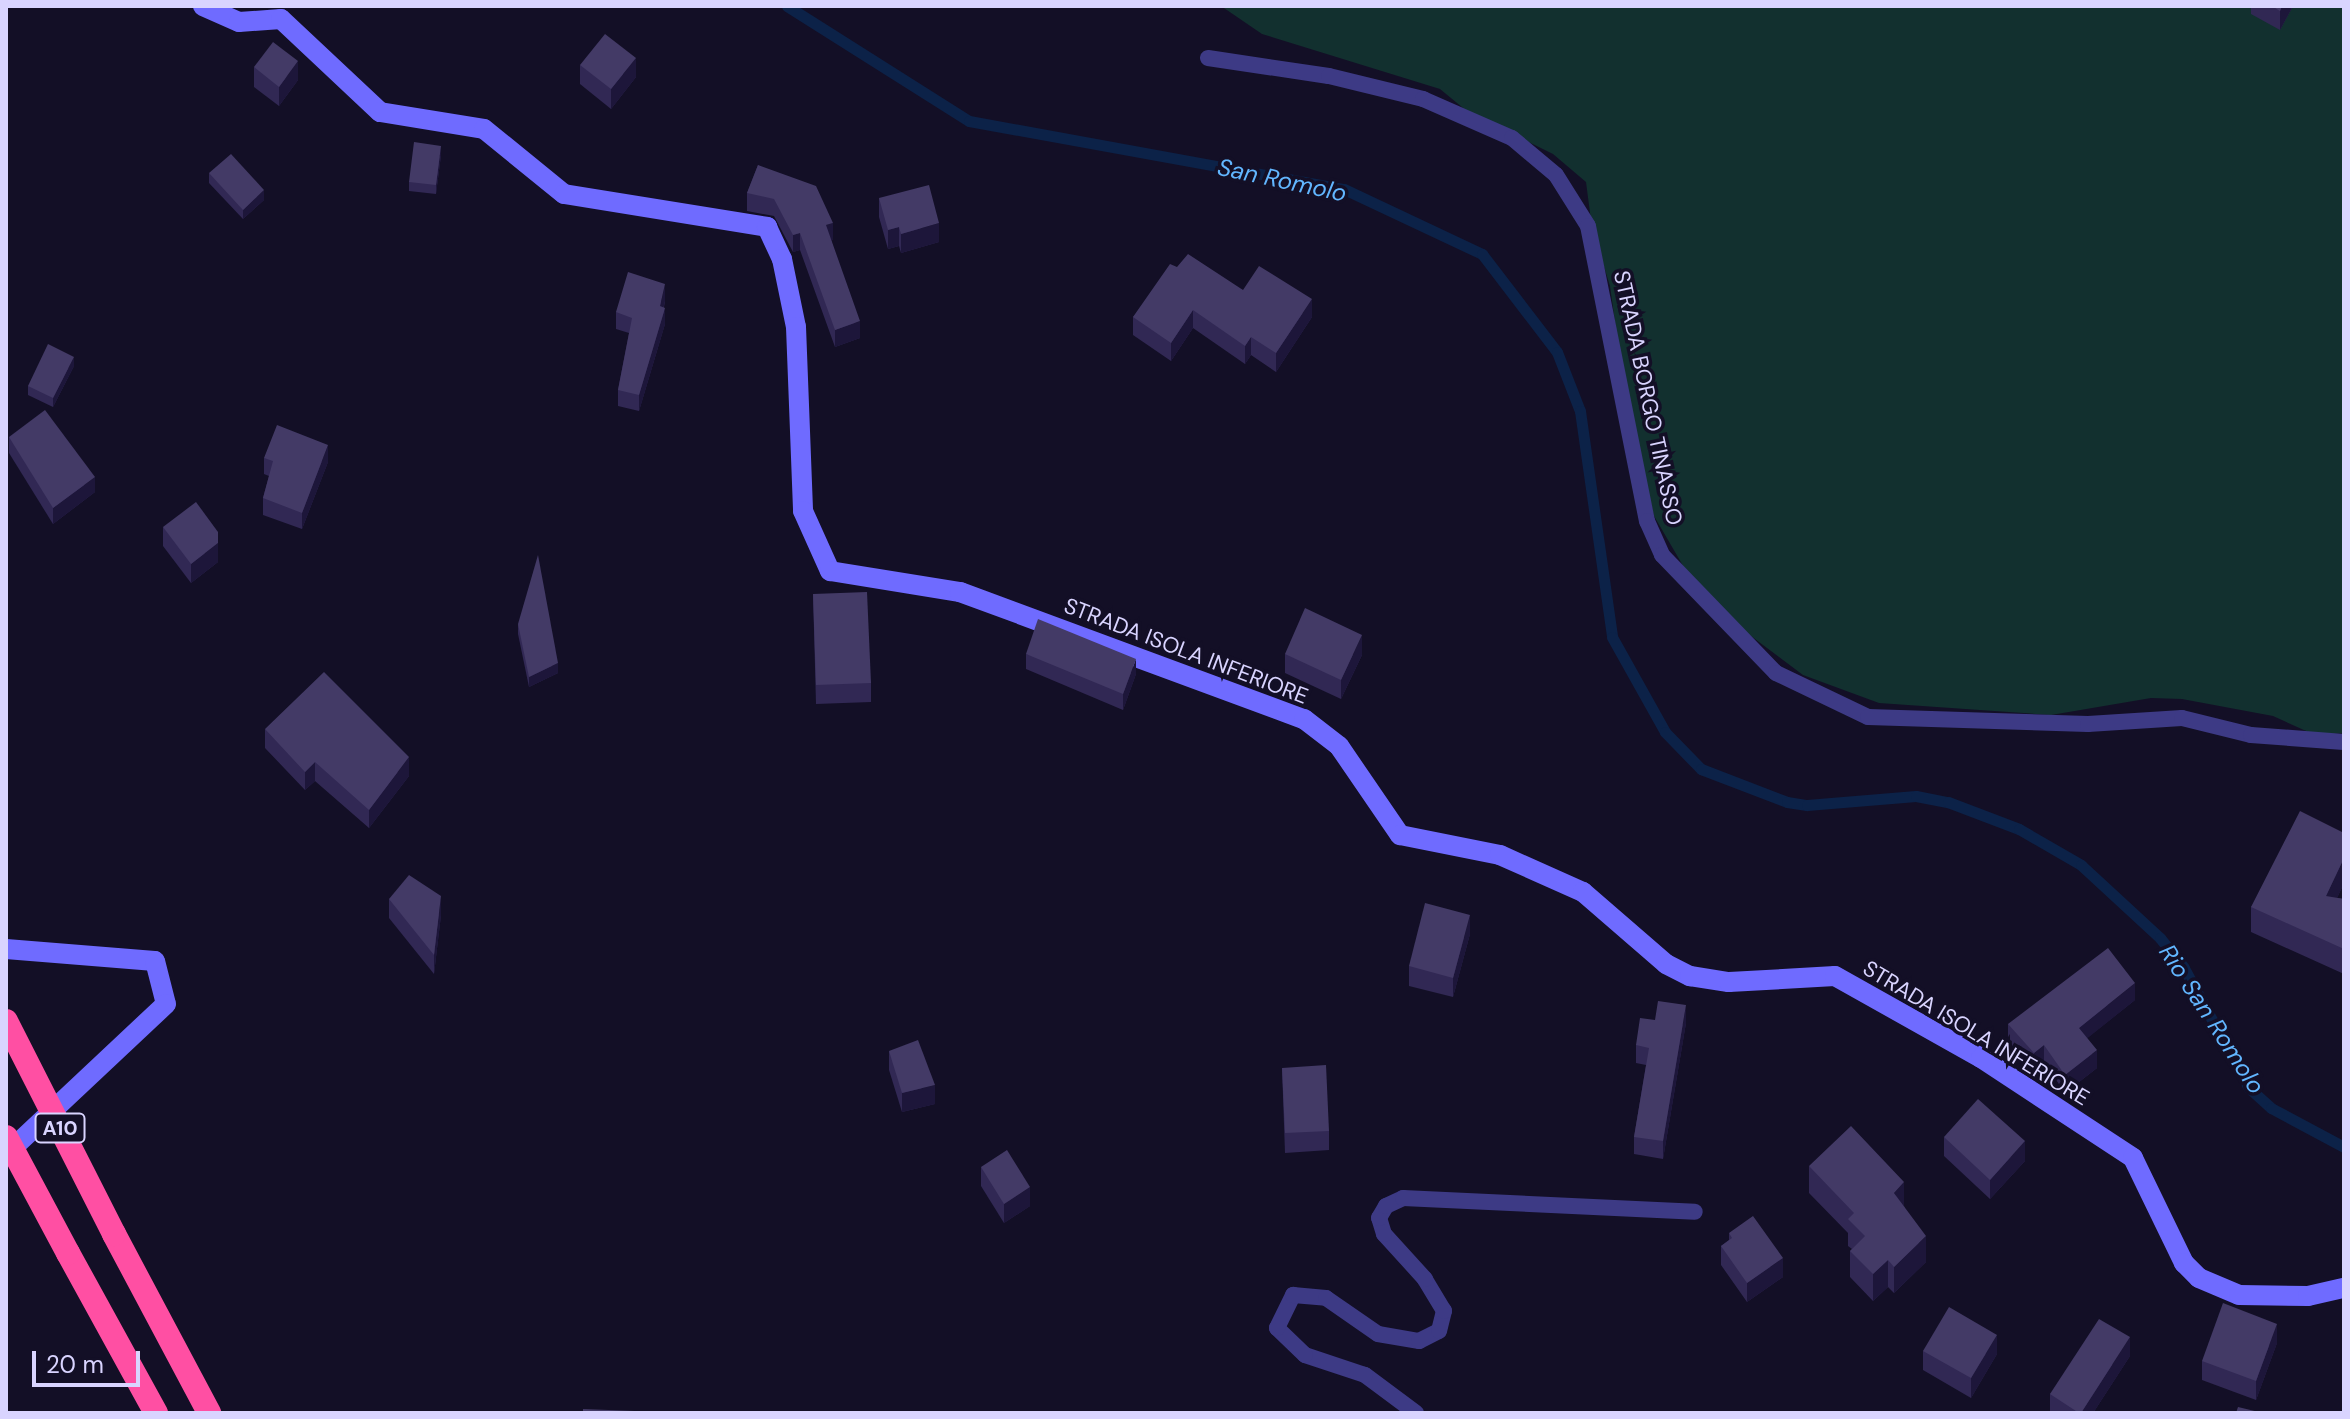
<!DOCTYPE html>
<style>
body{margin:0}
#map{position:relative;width:2350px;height:1419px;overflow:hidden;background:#130f26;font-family:"DM Sans",sans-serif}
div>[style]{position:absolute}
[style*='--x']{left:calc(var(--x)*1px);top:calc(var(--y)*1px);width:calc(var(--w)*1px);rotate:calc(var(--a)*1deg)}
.green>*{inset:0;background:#12302f}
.stream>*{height:11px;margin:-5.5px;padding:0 5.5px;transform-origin:5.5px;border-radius:5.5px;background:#0c2248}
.lane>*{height:16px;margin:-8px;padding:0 8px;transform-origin:8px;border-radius:8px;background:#3d3a85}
.secondary>*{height:20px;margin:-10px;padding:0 10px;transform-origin:10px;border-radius:10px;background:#6f6bff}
.highway>*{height:24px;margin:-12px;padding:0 12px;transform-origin:12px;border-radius:12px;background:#ff4fa3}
.highway-bridge>*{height:24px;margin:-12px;padding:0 12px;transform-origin:12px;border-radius:12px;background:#ff4fa3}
.wall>*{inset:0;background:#312854}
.shaded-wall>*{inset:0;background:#1d163a}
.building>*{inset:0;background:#433a66}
span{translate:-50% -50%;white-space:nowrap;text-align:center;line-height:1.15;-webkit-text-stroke:7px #130f26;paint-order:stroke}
.shield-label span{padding:2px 6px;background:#130f26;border:2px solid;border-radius:6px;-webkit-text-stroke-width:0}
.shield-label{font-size:20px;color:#d9d4ff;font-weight:700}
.street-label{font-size:22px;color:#d9d4ff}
.water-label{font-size:24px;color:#62b6ff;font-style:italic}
.frame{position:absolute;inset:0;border:8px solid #d9d4ff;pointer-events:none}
.scale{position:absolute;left:32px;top:1351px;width:108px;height:36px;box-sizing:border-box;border:4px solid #d9d4ff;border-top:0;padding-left:10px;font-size:24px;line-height:28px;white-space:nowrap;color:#d9d4ff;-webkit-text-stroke:6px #130f26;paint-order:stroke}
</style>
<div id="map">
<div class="green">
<div style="clip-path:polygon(1221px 6px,2344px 6px,2344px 733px,2315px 735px,2273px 716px,2182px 699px,2151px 698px,2051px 715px,1879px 703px,1803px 675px,1703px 600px,1654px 516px,1626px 401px,1610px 286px,1592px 228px,1586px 182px,1553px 154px,1468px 112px,1440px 89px,1262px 34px)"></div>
</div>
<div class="stream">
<div style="--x:787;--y:6;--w:215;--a:32.3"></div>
<div style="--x:969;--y:121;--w:381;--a:10.3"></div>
<div style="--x:1344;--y:189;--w:153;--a:25.2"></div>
<div style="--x:1482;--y:254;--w:123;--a:52.6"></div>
<div style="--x:1557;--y:352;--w:63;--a:68.7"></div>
<div style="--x:1580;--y:411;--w:228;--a:81.9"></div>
<div style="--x:1612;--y:637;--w:109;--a:60.8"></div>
<div style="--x:1665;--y:732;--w:52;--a:45.8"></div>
<div style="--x:1701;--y:769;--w:92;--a:21"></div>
<div style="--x:1787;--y:802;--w:20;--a:9"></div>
<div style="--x:1807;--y:805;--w:109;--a:-4.7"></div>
<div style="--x:1916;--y:796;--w:33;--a:11"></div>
<div style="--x:1948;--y:802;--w:76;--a:20.8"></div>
<div style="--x:2019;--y:829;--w:72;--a:30.1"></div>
<div style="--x:2081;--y:865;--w:108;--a:42.7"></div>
<div style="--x:2160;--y:938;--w:38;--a:51"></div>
<div style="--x:2184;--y:968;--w:136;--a:61.6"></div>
<div style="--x:2249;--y:1088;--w:30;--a:42"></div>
<div style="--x:2271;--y:1108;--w:83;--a:28.1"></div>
</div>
<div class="lane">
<div style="--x:1208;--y:58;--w:122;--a:8.5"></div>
<div style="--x:1329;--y:76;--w:97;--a:13.7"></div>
<div style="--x:1423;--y:99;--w:97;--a:23.7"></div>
<div style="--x:1512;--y:138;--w:57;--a:40.1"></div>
<div style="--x:1556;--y:175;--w:60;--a:57.9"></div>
<div style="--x:1588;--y:226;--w:301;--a:78.7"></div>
<div style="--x:1647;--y:521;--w:37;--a:66"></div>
<div style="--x:1662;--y:555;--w:164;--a:46"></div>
<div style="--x:1776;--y:673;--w:102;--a:25.6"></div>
<div style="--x:1868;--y:717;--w:220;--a:1.8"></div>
<div style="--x:2088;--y:724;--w:94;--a:-3.7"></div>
<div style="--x:2182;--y:718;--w:71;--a:13.8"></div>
<div style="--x:2251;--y:735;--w:93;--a:4.3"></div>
<div style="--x:1416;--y:1413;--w:64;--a:-143.3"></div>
<div style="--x:1365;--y:1375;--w:63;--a:-161.6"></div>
<div style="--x:1305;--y:1355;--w:39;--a:-136"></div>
<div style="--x:1277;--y:1328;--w:37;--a:-64"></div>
<div style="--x:1293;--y:1295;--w:33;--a:5"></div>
<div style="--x:1326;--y:1298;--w:63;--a:34.7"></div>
<div style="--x:1378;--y:1334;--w:42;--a:9.7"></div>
<div style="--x:1419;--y:1341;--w:22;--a:-27"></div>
<div style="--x:1439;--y:1331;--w:21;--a:-76"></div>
<div style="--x:1444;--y:1311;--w:37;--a:-121"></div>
<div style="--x:1425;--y:1279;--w:61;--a:-132.3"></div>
<div style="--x:1384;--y:1234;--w:17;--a:-107"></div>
<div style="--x:1379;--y:1218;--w:14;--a:-60"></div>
<div style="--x:1386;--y:1206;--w:19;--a:-25"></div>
<div style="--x:1403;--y:1198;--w:292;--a:2.7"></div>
</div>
<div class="secondary">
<div style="--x:203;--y:6;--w:39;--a:24"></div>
<div style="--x:239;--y:22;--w:42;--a:-4.1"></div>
<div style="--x:281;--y:19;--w:136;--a:43.2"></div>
<div style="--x:380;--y:112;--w:105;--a:9.3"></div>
<div style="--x:484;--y:129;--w:103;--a:39.1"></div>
<div style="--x:564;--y:194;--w:206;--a:9.2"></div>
<div style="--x:767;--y:227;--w:35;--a:65"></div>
<div style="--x:782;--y:259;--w:69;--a:78.4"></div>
<div style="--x:796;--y:327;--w:184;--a:87.8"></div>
<div style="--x:803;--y:511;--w:66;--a:65.8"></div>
<div style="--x:830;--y:571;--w:132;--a:9.2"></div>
<div style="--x:960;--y:592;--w:367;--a:20.3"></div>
<div style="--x:1304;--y:719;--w:44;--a:37.6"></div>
<div style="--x:1339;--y:746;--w:108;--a:55.6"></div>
<div style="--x:1400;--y:835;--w:102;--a:11.3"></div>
<div style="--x:1500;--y:855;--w:91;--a:24"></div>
<div style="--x:1583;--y:892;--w:110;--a:40.9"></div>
<div style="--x:1666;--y:964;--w:27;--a:27"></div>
<div style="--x:1690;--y:976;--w:39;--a:9"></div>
<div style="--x:1729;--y:982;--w:106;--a:-3.2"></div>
<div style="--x:1835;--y:976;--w:167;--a:29.3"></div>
<div style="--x:1981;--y:1058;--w:182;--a:33.3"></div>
<div style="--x:2133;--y:1158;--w:117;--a:64.1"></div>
<div style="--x:2184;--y:1263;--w:21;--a:45"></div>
<div style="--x:2199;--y:1278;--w:43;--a:23"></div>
<div style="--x:2239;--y:1295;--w:69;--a:0.8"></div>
<div style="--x:2308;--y:1296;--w:37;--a:-13"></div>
<div style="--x:6;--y:949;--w:149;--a:4.6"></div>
<div style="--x:155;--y:961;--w:44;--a:75.7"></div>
<div style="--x:166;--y:1004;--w:219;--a:136.8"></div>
</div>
<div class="highway">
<div style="--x:114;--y:1234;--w:203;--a:62"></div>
<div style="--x:68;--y:1253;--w:183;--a:61.2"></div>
</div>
<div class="highway-bridge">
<div style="--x:6;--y:1021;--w:239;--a:63.1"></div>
<div style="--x:6;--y:1137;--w:132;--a:61.9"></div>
</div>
<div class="wall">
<div style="clip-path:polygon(2251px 6px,2293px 6px,2280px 30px,2251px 14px)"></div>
<div style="clip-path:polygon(580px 65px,636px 77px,611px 109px,580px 84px)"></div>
<div style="clip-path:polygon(254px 67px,298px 80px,279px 106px,254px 87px)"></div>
<div style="clip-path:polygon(441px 155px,436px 194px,409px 191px,409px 182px)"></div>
<div style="clip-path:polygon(758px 165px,833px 240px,831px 240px,860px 338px,835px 347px,800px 250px,793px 252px,774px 216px,747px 211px,747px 193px)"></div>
<div style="clip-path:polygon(209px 173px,264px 200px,243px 219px,209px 183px)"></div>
<div style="clip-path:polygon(879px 198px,939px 242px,901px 253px,899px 246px,888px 249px,879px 217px)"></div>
<div style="clip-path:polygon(1177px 267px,1243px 290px,1312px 317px,1276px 372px,1251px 355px,1245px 364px,1193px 328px,1171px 361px,1133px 335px,1133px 317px)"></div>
<div style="clip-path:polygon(665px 301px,664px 307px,665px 324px,639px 411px,618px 406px,618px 390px,629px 333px,616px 329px,616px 312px)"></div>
<div style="clip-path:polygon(74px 366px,53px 407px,28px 395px,28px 386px)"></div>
<div style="clip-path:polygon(9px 437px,95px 492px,53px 524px,9px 453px)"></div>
<div style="clip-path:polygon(264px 458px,328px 462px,302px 529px,263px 515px,263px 498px,269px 476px,264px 474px)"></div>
<div style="clip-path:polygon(163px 527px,218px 562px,191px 583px,163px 546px)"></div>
<div style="clip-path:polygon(813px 594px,871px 683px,871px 702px,816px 704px)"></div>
<div style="clip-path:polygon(518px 624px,558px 673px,529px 687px,518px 634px)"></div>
<div style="clip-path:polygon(1026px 654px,1136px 674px,1123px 710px,1026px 669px)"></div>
<div style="clip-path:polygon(1285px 654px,1362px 655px,1341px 699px,1285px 673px)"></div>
<div style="clip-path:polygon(265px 729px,409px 776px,369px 828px,315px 781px,305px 790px,265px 748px)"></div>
<div style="clip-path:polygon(2344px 833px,2344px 883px,2337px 898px,2344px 899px,2344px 974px,2251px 932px,2251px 907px)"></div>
<div style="clip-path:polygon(389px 899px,441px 915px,434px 974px,389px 918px)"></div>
<div style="clip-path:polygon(1470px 934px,1453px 997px,1409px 986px,1409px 966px)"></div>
<div style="clip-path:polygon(2135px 1000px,2087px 1038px,2097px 1068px,2065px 1093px,2044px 1062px,2034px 1071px,2008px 1042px,2008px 1024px)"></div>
<div style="clip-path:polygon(1686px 1023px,1663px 1159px,1634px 1154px,1634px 1137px,1646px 1065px,1636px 1063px,1636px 1045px)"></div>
<div style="clip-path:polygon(889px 1051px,935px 1104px,902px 1112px,889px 1070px)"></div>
<div style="clip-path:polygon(1282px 1068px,1329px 1131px,1329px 1150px,1285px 1153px)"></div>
<div style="clip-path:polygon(1944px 1137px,2025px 1161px,1990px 1199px,1944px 1156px)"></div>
<div style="clip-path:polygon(1809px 1166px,1904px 1206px,1926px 1262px,1894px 1293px,1888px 1287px,1873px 1301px,1850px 1277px,1850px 1251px,1852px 1249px,1848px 1246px,1848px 1233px,1809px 1193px)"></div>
<div style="clip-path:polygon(981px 1167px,1030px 1206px,1004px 1223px,981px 1186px)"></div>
<div style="clip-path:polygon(1729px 1233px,1783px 1277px,1747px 1302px,1721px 1265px,1721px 1246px,1729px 1240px)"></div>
<div style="clip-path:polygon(2277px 1343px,2256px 1400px,2202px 1380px,2202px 1361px)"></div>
<div style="clip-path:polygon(1923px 1351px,1997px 1354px,1971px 1398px,1923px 1370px)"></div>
<div style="clip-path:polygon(2130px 1356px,2093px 1413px,2050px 1413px,2050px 1394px)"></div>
</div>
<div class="shaded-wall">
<div style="clip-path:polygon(2282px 6px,2293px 6px,2280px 30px,2280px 11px)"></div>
<div style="clip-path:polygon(636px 58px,636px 77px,611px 109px,611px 89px)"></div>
<div style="clip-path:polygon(298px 61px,298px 80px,279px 106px,279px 87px)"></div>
<div style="clip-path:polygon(441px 146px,441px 155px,436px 194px,436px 185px)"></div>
<div style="clip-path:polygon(264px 190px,264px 200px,243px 219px,243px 210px)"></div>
<div style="clip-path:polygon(833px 223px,833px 240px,826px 242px,826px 225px)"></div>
<div style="clip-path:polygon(939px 223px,939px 242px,901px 253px,901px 234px)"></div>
<div style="clip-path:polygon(899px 227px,899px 246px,888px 249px,888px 230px)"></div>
<div style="clip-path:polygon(800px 233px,800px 250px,793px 252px,793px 235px)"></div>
<div style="clip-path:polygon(665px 284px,665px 301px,660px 322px,660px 306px)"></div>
<div style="clip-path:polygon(1312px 299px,1312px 317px,1276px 372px,1276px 353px)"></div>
<div style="clip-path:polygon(665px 308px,665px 324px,639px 411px,639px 395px)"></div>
<div style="clip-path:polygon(1193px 310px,1193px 328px,1171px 361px,1171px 343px)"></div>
<div style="clip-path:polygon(860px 321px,860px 338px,835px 347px,835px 330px)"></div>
<div style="clip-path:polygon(1251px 337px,1251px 355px,1245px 364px,1245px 346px)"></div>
<div style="clip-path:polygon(74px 357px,74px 366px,53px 407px,53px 398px)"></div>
<div style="clip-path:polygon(328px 445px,328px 462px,302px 529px,302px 513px)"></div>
<div style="clip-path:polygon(95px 477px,95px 492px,53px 524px,53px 508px)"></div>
<div style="clip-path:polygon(218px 543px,218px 562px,191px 583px,191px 564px)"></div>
<div style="clip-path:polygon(1362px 635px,1362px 655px,1341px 699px,1341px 680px)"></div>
<div style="clip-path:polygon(1136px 659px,1136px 674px,1123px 710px,1123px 694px)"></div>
<div style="clip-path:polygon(558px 663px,558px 673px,529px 687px,529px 677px)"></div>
<div style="clip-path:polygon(409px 757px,409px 776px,369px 828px,369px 810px)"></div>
<div style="clip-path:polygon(315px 762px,315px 781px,305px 790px,305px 772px)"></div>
<div style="clip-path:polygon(2344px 858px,2344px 883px,2326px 922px,2326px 896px)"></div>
<div style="clip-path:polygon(441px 896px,441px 915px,434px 974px,434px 955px)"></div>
<div style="clip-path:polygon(1470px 915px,1470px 934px,1453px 997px,1453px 978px)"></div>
<div style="clip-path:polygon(2135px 983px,2135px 1000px,2079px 1045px,2079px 1028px)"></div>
<div style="clip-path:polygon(1686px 1005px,1686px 1023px,1663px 1159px,1663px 1141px)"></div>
<div style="clip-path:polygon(2044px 1045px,2044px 1062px,2034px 1071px,2034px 1053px)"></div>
<div style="clip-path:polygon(2097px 1050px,2097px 1068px,2065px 1093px,2065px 1075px)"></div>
<div style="clip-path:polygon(935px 1085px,935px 1104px,902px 1112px,902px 1093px)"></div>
<div style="clip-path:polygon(2025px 1141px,2025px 1161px,1990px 1199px,1990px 1180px)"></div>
<div style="clip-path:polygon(1904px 1182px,1904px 1209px,1894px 1193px)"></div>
<div style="clip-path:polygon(1030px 1187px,1030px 1206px,1004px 1223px,1004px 1204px)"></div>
<div style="clip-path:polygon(1926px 1236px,1926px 1262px,1894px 1293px,1894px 1267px)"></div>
<div style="clip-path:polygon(1783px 1258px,1783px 1277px,1747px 1302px,1747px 1283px)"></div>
<div style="clip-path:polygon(1888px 1260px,1888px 1287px,1873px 1301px,1873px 1274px)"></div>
<div style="clip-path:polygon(2277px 1324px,2277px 1343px,2256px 1400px,2256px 1381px)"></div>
<div style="clip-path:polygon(1997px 1335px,1997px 1354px,1971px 1398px,1971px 1378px)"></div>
<div style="clip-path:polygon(2130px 1337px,2130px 1356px,2093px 1413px,2081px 1413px)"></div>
</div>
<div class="building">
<div style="clip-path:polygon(2272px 6px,2282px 6px,2280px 11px)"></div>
<div style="clip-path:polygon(605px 34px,636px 58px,611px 89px,580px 65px)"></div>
<div style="clip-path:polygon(273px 42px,298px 61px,279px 87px,254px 67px)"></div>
<div style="clip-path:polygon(414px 142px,441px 146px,436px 185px,409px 182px)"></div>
<div style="clip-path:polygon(231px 154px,264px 190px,243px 210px,209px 173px)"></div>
<div style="clip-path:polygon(758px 165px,816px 186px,833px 223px,826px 225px,860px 321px,835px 330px,800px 233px,793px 235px,774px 199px,747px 193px)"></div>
<div style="clip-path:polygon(929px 185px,939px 223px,901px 234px,899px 227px,888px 230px,879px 198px)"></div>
<div style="clip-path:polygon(1188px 254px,1243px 290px,1259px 266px,1312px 299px,1276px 353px,1251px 337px,1245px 346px,1193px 310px,1171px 343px,1133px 317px,1170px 264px,1177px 267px)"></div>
<div style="clip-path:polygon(628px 272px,665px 284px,660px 306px,665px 308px,639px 395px,618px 390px,632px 318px,616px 312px)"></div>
<div style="clip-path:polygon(48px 344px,74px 357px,53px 398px,28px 386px)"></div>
<div style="clip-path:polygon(45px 410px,95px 477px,53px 508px,9px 437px)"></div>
<div style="clip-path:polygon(277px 425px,328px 445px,302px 513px,263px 498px,273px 461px,264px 458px)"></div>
<div style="clip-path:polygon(196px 502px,218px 532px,218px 543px,191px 564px,163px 527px)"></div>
<div style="clip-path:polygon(538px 555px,558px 663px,529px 677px,518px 624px)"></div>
<div style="clip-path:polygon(867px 592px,871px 683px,816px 685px,813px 594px)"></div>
<div style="clip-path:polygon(1305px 608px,1362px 635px,1341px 680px,1285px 654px)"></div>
<div style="clip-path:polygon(1038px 619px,1136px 659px,1123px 694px,1026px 654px)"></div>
<div style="clip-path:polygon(324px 672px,409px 757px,369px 810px,315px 762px,305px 772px,265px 729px)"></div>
<div style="clip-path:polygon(2300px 811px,2344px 833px,2344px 858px,2326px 896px,2344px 899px,2344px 949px,2251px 907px)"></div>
<div style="clip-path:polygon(409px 875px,441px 896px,434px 955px,389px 899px)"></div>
<div style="clip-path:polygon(1425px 903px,1470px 915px,1453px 978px,1409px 966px)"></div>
<div style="clip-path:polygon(2108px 948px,2135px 983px,2079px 1028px,2097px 1050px,2065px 1075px,2044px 1045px,2034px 1053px,2008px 1024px)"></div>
<div style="clip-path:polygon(1658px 1001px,1686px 1005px,1663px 1141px,1634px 1137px,1649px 1048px,1636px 1045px,1640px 1018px,1655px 1020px)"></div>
<div style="clip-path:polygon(918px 1040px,935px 1085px,902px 1093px,889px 1051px)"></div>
<div style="clip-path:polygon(1326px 1065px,1329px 1131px,1285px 1133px,1282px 1068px)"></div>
<div style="clip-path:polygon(1978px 1099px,2025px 1141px,1990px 1180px,1944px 1137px)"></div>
<div style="clip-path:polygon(1851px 1126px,1904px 1182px,1894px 1193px,1926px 1236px,1894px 1267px,1888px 1260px,1873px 1274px,1850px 1251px,1865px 1236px,1848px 1219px,1854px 1213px,1809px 1166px)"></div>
<div style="clip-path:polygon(1007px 1150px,1030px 1187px,1004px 1204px,981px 1167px)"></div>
<div style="clip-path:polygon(1753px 1216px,1783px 1258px,1747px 1283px,1721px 1246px,1732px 1238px,1729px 1233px)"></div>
<div style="clip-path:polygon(2223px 1303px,2277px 1324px,2256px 1381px,2202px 1361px)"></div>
<div style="clip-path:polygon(1949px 1307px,1997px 1335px,1971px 1378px,1923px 1351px)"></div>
<div style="clip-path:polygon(2099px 1319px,2130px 1337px,2081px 1413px,2079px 1413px,2050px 1394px)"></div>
<div style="clip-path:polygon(2238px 1407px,2263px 1413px,2236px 1413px)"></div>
<div style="clip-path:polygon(583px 1409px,635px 1411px,635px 1413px,583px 1413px)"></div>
</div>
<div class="shield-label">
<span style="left:60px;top:1128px">A10</span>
</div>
<div class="street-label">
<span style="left:1648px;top:398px;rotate:78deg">STRADA BORGO TINASSO</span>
<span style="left:1186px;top:651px;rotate:21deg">STRADA ISOLA INFERIORE</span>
<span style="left:1976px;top:1033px;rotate:31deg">STRADA ISOLA INFERIORE</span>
</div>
<div class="water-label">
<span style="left:1282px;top:180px;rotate:12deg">San Romolo</span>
<span style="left:2212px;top:1019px;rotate:57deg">Rio San Romolo</span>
</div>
<div class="frame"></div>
<div class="scale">20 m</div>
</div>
